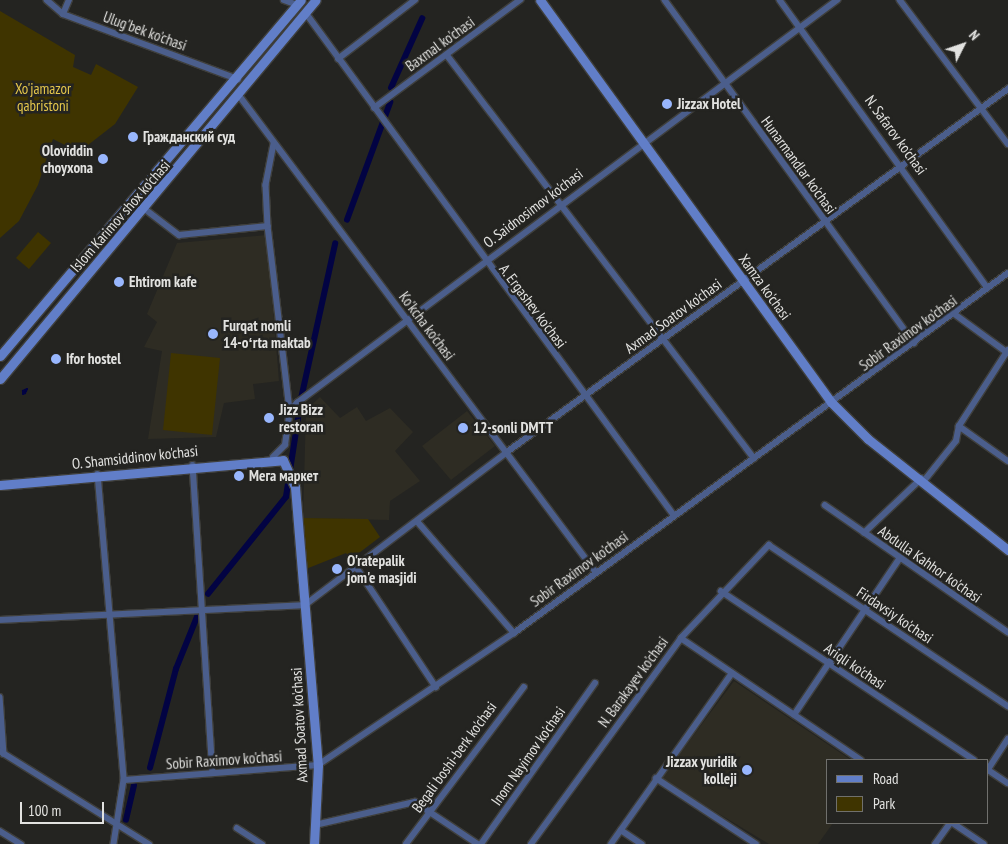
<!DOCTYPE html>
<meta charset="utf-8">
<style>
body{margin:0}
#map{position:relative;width:1008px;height:844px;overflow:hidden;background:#242421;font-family:"PT Sans Narrow",sans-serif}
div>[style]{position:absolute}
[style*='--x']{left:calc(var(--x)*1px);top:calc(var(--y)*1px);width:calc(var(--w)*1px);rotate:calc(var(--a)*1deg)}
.built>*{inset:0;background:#2e2c23}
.green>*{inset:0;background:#3f3400}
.stream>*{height:2px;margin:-1px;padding:0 1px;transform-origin:1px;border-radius:1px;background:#020343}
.canal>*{height:5.5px;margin:-2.75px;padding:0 2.75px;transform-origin:2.75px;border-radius:2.75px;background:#020343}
.roads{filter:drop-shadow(1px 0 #3f3f3c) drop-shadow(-1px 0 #3f3f3c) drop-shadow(0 1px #3f3f3c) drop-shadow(0 -1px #3f3f3c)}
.street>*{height:5.5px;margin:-2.75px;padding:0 2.75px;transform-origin:2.75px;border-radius:2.75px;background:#4b5e8c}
.secondary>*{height:9px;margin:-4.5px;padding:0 4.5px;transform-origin:4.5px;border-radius:4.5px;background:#617ec8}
.dots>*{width:14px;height:14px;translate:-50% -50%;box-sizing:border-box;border:2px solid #242421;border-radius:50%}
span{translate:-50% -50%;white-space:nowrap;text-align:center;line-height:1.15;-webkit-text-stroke:5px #242421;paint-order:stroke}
.street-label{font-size:15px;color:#e2e2e0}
.park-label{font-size:15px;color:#e5c74b}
.poi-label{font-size:15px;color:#e2e2e0;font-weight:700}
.left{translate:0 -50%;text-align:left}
.right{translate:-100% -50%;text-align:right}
.legend{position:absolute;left:826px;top:759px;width:162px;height:65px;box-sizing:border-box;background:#242421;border:1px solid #70706d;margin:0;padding:6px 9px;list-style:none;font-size:15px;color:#e2e2e0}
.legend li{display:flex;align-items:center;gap:10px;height:25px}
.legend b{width:25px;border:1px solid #70706d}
.north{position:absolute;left:938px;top:20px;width:50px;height:50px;-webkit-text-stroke:4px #242421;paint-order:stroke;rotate:49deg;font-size:14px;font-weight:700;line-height:20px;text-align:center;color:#e2e2e0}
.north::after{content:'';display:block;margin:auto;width:18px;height:22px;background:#e2e2e0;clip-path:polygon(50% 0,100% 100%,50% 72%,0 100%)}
.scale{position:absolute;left:20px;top:802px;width:84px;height:22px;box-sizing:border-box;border:2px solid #e2e2e0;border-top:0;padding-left:6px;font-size:15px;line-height:18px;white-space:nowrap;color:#e2e2e0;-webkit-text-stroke:4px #242421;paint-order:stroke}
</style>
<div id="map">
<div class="built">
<div style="clip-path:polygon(267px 235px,279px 381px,253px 384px,255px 399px,224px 403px,216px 437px,148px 439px,162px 351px,144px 347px,157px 322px,147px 314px,177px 243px)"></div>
<div style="clip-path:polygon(320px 397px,340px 418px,357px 407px,366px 421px,390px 408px,413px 432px,395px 451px,420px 481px,390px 501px,389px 520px,303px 518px,306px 410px)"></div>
<div style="clip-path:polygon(467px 411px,495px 446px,451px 480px,422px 446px)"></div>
<div style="clip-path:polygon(734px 681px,851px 760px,827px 760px,827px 823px,833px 823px,818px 844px,769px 844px,661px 779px)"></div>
</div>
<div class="green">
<div style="clip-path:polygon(0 11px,75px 55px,73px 67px,91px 75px,96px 64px,138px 87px,115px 124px,79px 152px,53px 139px,38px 185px,19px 221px,0 238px)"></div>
<div style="clip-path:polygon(38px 232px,51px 243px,29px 269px,16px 258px)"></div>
<div style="clip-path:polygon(171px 353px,220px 358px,212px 435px,163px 430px)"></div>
<div style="clip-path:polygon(303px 518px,368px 519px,380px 537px,351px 559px,346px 553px,306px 569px)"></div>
</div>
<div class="stream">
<div style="--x:27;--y:389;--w:2;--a:117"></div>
<div style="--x:26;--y:391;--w:1;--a:-135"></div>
<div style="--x:25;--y:390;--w:2;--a:-27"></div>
<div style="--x:25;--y:390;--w:1;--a:45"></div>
<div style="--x:26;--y:391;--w:2;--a:117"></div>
<div style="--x:25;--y:393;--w:3;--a:-135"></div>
<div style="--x:23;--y:391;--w:2;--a:-27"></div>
<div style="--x:23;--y:391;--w:3;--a:45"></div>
<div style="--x:25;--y:393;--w:2;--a:153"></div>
<div style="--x:23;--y:394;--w:3;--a:-90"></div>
</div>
<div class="canal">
<div style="--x:391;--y:88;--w:76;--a:-65.8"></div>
<div style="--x:347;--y:220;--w:125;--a:-69.8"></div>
<div style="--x:208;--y:594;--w:124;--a:-51.2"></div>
<div style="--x:286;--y:497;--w:99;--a:-81.3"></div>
<div style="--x:301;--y:399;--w:159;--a:-77.6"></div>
<div style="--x:150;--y:768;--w:102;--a:-75.3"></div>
<div style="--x:176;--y:669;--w:56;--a:-68"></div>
<div style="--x:126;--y:820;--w:35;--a:-77"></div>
</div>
<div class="roads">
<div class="street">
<div style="--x:47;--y:0;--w:21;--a:41"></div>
<div style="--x:63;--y:14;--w:187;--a:20.4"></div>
<div style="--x:284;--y:0;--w:15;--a:20"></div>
<div style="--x:665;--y:0;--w:424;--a:54"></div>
<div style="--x:780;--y:0;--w:355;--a:54.2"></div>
<div style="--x:900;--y:0;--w:180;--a:53.1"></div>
<div style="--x:306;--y:13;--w:622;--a:53.76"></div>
<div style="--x:63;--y:14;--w:15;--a:-67"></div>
<div style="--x:447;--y:55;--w:507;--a:52.7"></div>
<div style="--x:338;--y:59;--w:97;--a:-37.5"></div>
<div style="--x:239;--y:95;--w:596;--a:53.19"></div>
<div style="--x:374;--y:108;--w:182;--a:-36.5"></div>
<div style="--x:274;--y:144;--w:42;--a:101"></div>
<div style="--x:266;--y:185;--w:41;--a:87.2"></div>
<div style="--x:268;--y:226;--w:186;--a:83.2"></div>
<div style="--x:145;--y:209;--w:43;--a:37.4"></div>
<div style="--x:179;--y:235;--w:89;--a:-5.8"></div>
<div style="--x:956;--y:315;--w:64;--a:36.2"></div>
<div style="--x:959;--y:426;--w:60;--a:35.5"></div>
<div style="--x:273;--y:457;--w:17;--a:-45"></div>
<div style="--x:285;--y:445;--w:34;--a:-82"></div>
<div style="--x:290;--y:411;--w:11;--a:-49"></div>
<div style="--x:297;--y:403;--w:674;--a:-36.73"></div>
<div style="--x:193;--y:465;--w:308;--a:86.3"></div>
<div style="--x:98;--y:474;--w:307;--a:85.1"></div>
<div style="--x:124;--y:780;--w:65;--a:98.9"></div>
<div style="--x:924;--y:481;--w:51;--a:-51.3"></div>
<div style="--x:956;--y:441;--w:15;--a:-79"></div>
<div style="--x:959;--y:426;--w:90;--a:-57.2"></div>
<div style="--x:825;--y:505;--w:223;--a:34.8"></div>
<div style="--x:418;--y:522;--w:147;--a:49.1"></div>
<div style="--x:864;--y:533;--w:79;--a:-43.5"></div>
<div style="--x:357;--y:568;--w:143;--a:56.4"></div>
<div style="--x:721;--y:591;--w:304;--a:33.7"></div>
<div style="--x:0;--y:620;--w:305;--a:-2.8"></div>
<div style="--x:305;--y:605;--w:253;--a:-37.1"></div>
<div style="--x:507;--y:452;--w:619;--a:-35.93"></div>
<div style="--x:681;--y:638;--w:217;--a:34.1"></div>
<div style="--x:0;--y:697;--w:57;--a:86"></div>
<div style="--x:794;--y:715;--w:189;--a:-56"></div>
<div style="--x:0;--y:751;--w:176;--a:32"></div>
<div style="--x:987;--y:769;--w:25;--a:34"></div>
<div style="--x:987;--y:771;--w:38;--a:-57"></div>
<div style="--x:656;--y:778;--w:120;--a:33.4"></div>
<div style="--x:124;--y:780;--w:195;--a:-4.4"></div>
<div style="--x:318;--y:765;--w:236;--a:-34"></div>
<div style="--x:514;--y:633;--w:611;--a:-36.08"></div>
<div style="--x:953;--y:823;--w:37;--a:34"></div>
<div style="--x:315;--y:825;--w:103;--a:-13"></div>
<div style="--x:415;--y:802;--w:76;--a:33.7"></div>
<div style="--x:237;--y:828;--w:30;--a:33"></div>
<div style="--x:621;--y:830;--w:25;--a:34"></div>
<div style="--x:0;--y:831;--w:25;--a:32"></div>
<div style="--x:406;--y:844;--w:196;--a:-53.1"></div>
<div style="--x:481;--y:844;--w:197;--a:-54.7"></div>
<div style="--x:531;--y:844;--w:255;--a:-53.9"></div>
<div style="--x:681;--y:638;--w:128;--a:-46.6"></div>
<div style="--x:769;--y:545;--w:288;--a:34"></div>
<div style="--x:611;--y:844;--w:209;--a:-54.7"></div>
<div style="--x:935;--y:844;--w:26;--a:-54"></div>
</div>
<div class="secondary">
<div style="--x:540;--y:0;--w:496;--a:54.1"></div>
<div style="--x:831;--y:402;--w:52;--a:45"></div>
<div style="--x:868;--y:439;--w:179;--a:38.4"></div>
<div style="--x:0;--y:356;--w:466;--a:-49.8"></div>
<div style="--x:0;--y:379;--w:493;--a:-50.2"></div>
<div style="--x:0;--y:485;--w:284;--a:-5"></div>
<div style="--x:283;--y:460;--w:30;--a:66"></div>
<div style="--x:295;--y:487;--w:279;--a:85.3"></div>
<div style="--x:318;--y:765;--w:79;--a:92.9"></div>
</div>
</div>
<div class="dots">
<div style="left:667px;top:104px;background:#98b6fd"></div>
<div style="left:133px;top:137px;background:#98b6fd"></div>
<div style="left:103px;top:159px;background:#98b6fd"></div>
<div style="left:119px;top:282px;background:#98b6fd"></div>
<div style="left:213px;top:334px;background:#98b6fd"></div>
<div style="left:56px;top:359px;background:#98b6fd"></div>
<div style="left:269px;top:418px;background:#98b6fd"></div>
<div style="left:463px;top:428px;background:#98b6fd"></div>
<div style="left:239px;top:476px;background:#98b6fd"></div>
<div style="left:337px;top:569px;background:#98b6fd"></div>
<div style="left:747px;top:770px;background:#98b6fd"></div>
</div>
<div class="street-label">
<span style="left:145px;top:31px;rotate:20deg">Ulug'bek ko'chasi</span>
<span style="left:440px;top:44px;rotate:-36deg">Baxmal ko'chasi</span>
<span style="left:896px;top:135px;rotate:54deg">N. Safarov ko'chasi</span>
<span style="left:799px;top:165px;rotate:54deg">Hunarmandlar ko'chasi</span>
<span style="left:533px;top:208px;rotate:-37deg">O. Saidnosimov ko'chasi</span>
<span style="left:120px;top:216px;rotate:-49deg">Islom Karimov shox ko'chasi</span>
<span style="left:765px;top:287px;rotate:54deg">Xamza ko'chasi</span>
<span style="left:533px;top:306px;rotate:53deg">A. Ergashev ko'chasi</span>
<span style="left:673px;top:316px;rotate:-36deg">Axmad Soatov ko'chasi</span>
<span style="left:427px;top:326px;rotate:53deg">Ko'kcha ko'chasi</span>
<span style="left:908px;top:333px;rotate:-36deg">Sobir Raximov ko'chasi</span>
<span style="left:135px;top:457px;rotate:-6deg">O. Shamsiddinov ko'chasi</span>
<span style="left:930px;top:564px;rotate:35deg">Abdulla Kahhor ko'chasi</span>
<span style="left:579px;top:569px;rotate:-36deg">Sobir Raximov ko'chasi</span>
<span style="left:895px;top:615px;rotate:34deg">Firdavsiy ko'chasi</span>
<span style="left:855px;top:666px;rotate:34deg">Ariqli ko'chasi</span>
<span style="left:633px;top:682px;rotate:-54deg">N. Barakayev ko'chasi</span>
<span style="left:299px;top:725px;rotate:-93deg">Axmad Soatov ko'chasi</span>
<span style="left:528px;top:756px;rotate:-55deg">Inom Nayimov ko'chasi</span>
<span style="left:454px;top:757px;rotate:-54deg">Begali boshi-berk ko'chasi</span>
<span style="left:224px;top:760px;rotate:-4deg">Sobir Raximov ko'chasi</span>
</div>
<div class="park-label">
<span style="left:43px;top:97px">Xo'jamazor<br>qabristoni</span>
</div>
<div class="poi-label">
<span class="left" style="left:677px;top:104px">Jizzax Hotel</span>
<span class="left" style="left:143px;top:137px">Гражданский суд</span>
<span class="right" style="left:93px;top:159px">Oloviddin<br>choyxona</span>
<span class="left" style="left:129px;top:282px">Ehtirom kafe</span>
<span class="left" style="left:223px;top:334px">Furqat nomli<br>14-oʻrta maktab</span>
<span class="left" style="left:66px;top:359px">Ifor hostel</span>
<span class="left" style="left:279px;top:418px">Jizz Bizz<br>restoran</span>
<span class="left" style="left:473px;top:428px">12-sonli DMTT</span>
<span class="left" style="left:249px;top:476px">Мега маркет</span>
<span class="left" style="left:347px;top:569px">O'ratepalik<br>jom'e masjidi</span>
<span class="right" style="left:737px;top:770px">Jizzax yuridik<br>kolleji</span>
</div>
<ul class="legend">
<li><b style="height:6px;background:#617ec8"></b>Road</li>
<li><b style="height:14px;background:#3f3400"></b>Park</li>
</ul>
<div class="north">N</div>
<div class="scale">100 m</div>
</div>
